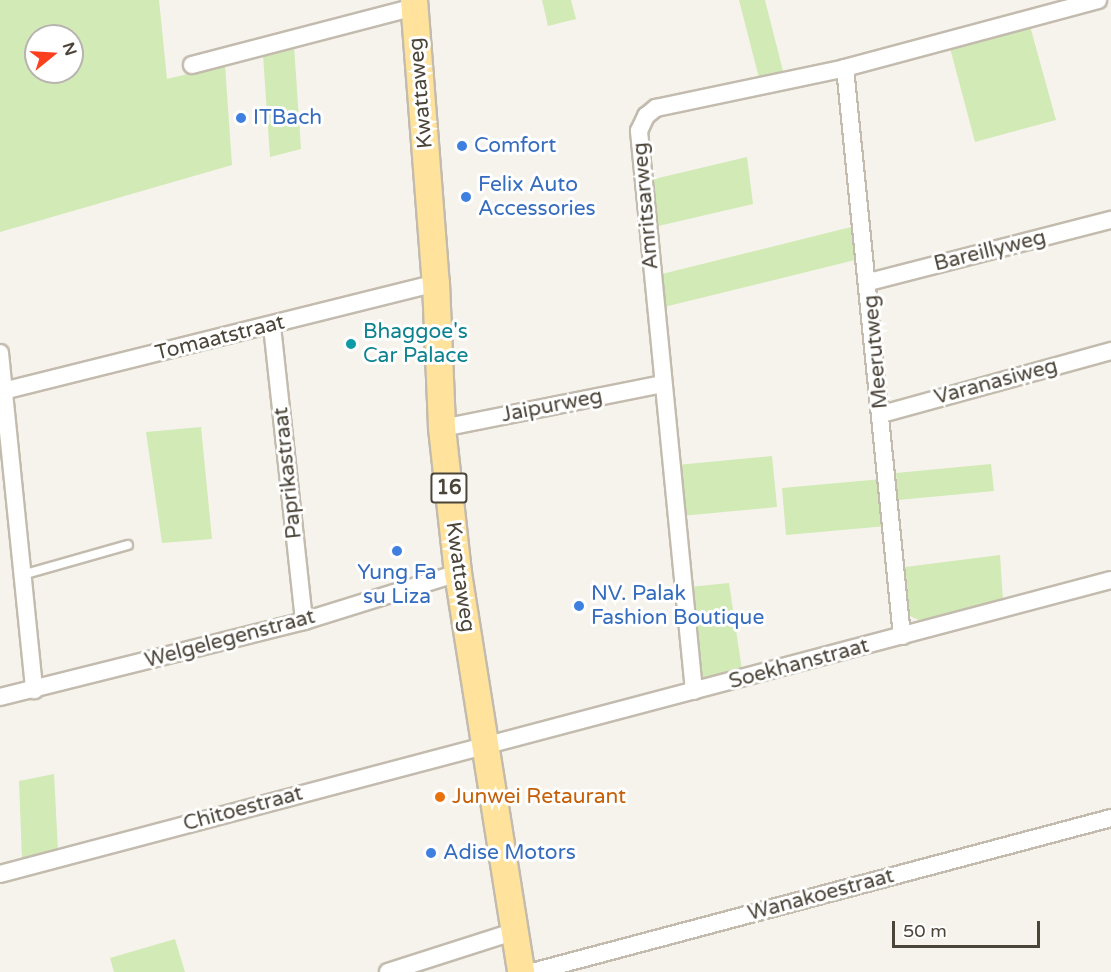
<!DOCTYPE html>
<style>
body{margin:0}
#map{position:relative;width:1111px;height:972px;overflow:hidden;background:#f6f3ec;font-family:"Varela Round",sans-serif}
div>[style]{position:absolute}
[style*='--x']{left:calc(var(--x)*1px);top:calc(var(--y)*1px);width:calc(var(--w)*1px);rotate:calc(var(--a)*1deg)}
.green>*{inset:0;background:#d2eab5}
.roads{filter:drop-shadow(2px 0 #c2bbae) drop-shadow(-2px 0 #c2bbae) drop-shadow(0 2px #c2bbae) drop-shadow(0 -2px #c2bbae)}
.service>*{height:8px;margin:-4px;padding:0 4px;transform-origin:4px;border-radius:4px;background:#fff}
.minor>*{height:16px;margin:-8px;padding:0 8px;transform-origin:8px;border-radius:8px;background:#fff}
.primary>*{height:26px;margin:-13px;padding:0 13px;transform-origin:13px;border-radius:13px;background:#ffe39c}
.dots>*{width:16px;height:16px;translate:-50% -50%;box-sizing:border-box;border:3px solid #fff;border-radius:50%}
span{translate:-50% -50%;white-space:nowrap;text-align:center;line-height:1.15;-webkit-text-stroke:6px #fff;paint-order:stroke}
.shield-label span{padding:2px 4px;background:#fff;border:2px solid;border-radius:4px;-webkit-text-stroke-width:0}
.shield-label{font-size:20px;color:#4b4439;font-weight:700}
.street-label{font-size:21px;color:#4b4439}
.shop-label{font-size:21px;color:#366cbe}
.left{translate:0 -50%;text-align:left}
.culture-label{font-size:21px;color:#0d838f}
.food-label{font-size:21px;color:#c56008}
.north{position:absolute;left:24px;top:24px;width:60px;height:60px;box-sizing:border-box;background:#fff;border:2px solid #b7b4b0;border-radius:50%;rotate:72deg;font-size:16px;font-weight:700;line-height:24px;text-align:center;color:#4b4439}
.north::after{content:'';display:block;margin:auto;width:21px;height:27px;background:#fc3f1d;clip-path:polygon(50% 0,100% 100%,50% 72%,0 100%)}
.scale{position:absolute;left:892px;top:921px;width:148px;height:27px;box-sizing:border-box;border:3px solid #4b4439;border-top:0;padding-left:8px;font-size:18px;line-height:21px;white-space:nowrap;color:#4b4439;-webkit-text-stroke:4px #fff;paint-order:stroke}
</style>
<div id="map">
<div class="green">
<div style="clip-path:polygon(evenodd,0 0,159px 0,167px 79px,225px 65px,232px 165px,0 232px,0 0,36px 36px,72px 36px,72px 72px,36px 72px,36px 36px)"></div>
<div style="clip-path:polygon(542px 0,571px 0,576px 19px,548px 26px)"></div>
<div style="clip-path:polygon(739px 0,765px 0,784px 75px,760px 82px)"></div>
<div style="clip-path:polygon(1030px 26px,1056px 120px,975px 142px,950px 48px)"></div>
<div style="clip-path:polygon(294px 46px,301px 149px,270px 157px,263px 55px)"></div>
<div style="clip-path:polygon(747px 157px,753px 204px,654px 227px,650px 180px)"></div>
<div style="clip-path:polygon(855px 226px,859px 259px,660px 308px,658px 275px)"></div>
<div style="clip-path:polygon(201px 427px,212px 539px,162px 543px,146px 432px)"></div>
<div style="clip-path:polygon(772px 456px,777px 507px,681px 516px,677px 465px)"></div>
<div style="clip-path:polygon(991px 464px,994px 491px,898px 500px,896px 473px)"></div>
<div style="clip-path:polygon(882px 479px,887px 526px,786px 535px,782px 488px)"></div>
<div style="clip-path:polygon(1000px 555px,1003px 600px,921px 621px,910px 616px,905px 567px)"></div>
<div style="clip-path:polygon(729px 583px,742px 670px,700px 678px,689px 587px)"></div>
<div style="clip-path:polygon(54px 774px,58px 850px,22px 859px,19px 781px)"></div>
<div style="clip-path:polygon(175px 939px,185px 972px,114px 972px,110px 958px)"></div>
</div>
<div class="roads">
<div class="service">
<div style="--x:22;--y:575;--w:110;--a:-15.8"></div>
</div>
<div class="minor">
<div style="--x:192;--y:65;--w:229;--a:-14.6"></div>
<div style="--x:845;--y:68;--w:571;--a:84.27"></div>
<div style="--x:869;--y:282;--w:250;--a:-14.4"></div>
<div style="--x:272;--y:326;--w:297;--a:83.8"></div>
<div style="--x:0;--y:353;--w:339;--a:84.2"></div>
<div style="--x:3;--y:391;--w:446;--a:-14"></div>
<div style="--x:882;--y:414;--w:238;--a:-15.4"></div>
<div style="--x:442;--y:428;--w:224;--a:-11.3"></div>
<div style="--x:694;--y:691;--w:563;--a:-95.61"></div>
<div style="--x:639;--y:131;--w:17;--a:-65"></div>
<div style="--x:646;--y:116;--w:13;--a:-39"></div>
<div style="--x:656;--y:108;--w:193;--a:-11.9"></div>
<div style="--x:845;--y:68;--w:262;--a:-15"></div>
<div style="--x:0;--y:697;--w:313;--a:-14"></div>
<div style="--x:304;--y:621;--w:161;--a:-17.3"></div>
<div style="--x:0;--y:874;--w:1149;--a:-14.82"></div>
<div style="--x:388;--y:972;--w:134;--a:-17.8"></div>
<div style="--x:532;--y:972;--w:599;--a:-14.89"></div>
</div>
<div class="primary">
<div style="--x:414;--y:0;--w:284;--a:85.6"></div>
<div style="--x:436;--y:283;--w:145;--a:87.6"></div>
<div style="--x:442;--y:428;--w:146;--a:83.7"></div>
<div style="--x:458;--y:573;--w:404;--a:81"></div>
</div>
</div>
<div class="dots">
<div style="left:241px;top:118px;background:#3f7fe0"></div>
<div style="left:462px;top:146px;background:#3f7fe0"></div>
<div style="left:466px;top:197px;background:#3f7fe0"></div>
<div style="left:351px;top:344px;background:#0f9aa8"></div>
<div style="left:397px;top:551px;background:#3f7fe0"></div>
<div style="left:579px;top:606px;background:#3f7fe0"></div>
<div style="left:440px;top:797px;background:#e8710a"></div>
<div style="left:431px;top:853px;background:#3f7fe0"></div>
</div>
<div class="shield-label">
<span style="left:449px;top:488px">16</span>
</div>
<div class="street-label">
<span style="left:421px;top:93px;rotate:-95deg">Kwattaweg</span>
<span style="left:646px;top:206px;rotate:-95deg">Amritsarweg</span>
<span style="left:990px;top:251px;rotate:-14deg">Bareillyweg</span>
<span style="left:220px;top:338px;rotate:-14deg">Tomaatstraat</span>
<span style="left:876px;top:352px;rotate:-95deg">Meerutweg</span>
<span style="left:996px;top:382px;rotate:-15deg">Varanasiweg</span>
<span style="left:552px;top:406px;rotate:-11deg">Jaipurweg</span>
<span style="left:288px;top:473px;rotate:-96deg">Paprikastraat</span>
<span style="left:460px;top:577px;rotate:82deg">Kwattaweg</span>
<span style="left:230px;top:639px;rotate:-15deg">Welgelegenstraat</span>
<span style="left:799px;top:664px;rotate:-15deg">Soekhanstraat</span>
<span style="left:243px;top:809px;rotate:-15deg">Chitoestraat</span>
<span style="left:821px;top:895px;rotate:-15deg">Wanakoestraat</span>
</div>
<div class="shop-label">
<span class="left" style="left:253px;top:118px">ITBach</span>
<span class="left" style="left:474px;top:146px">Comfort</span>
<span class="left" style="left:478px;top:197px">Felix Auto<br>Accessories</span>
<span style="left:397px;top:585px">Yung Fa<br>su Liza</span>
<span class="left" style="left:591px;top:606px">NV. Palak<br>Fashion Boutique</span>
<span class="left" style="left:443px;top:853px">Adise Motors</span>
</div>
<div class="culture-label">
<span class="left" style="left:363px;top:344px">Bhaggoe's<br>Car Palace</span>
</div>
<div class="food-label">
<span class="left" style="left:452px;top:797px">Junwei Retaurant</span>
</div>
<div class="north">N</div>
<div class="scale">50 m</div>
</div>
